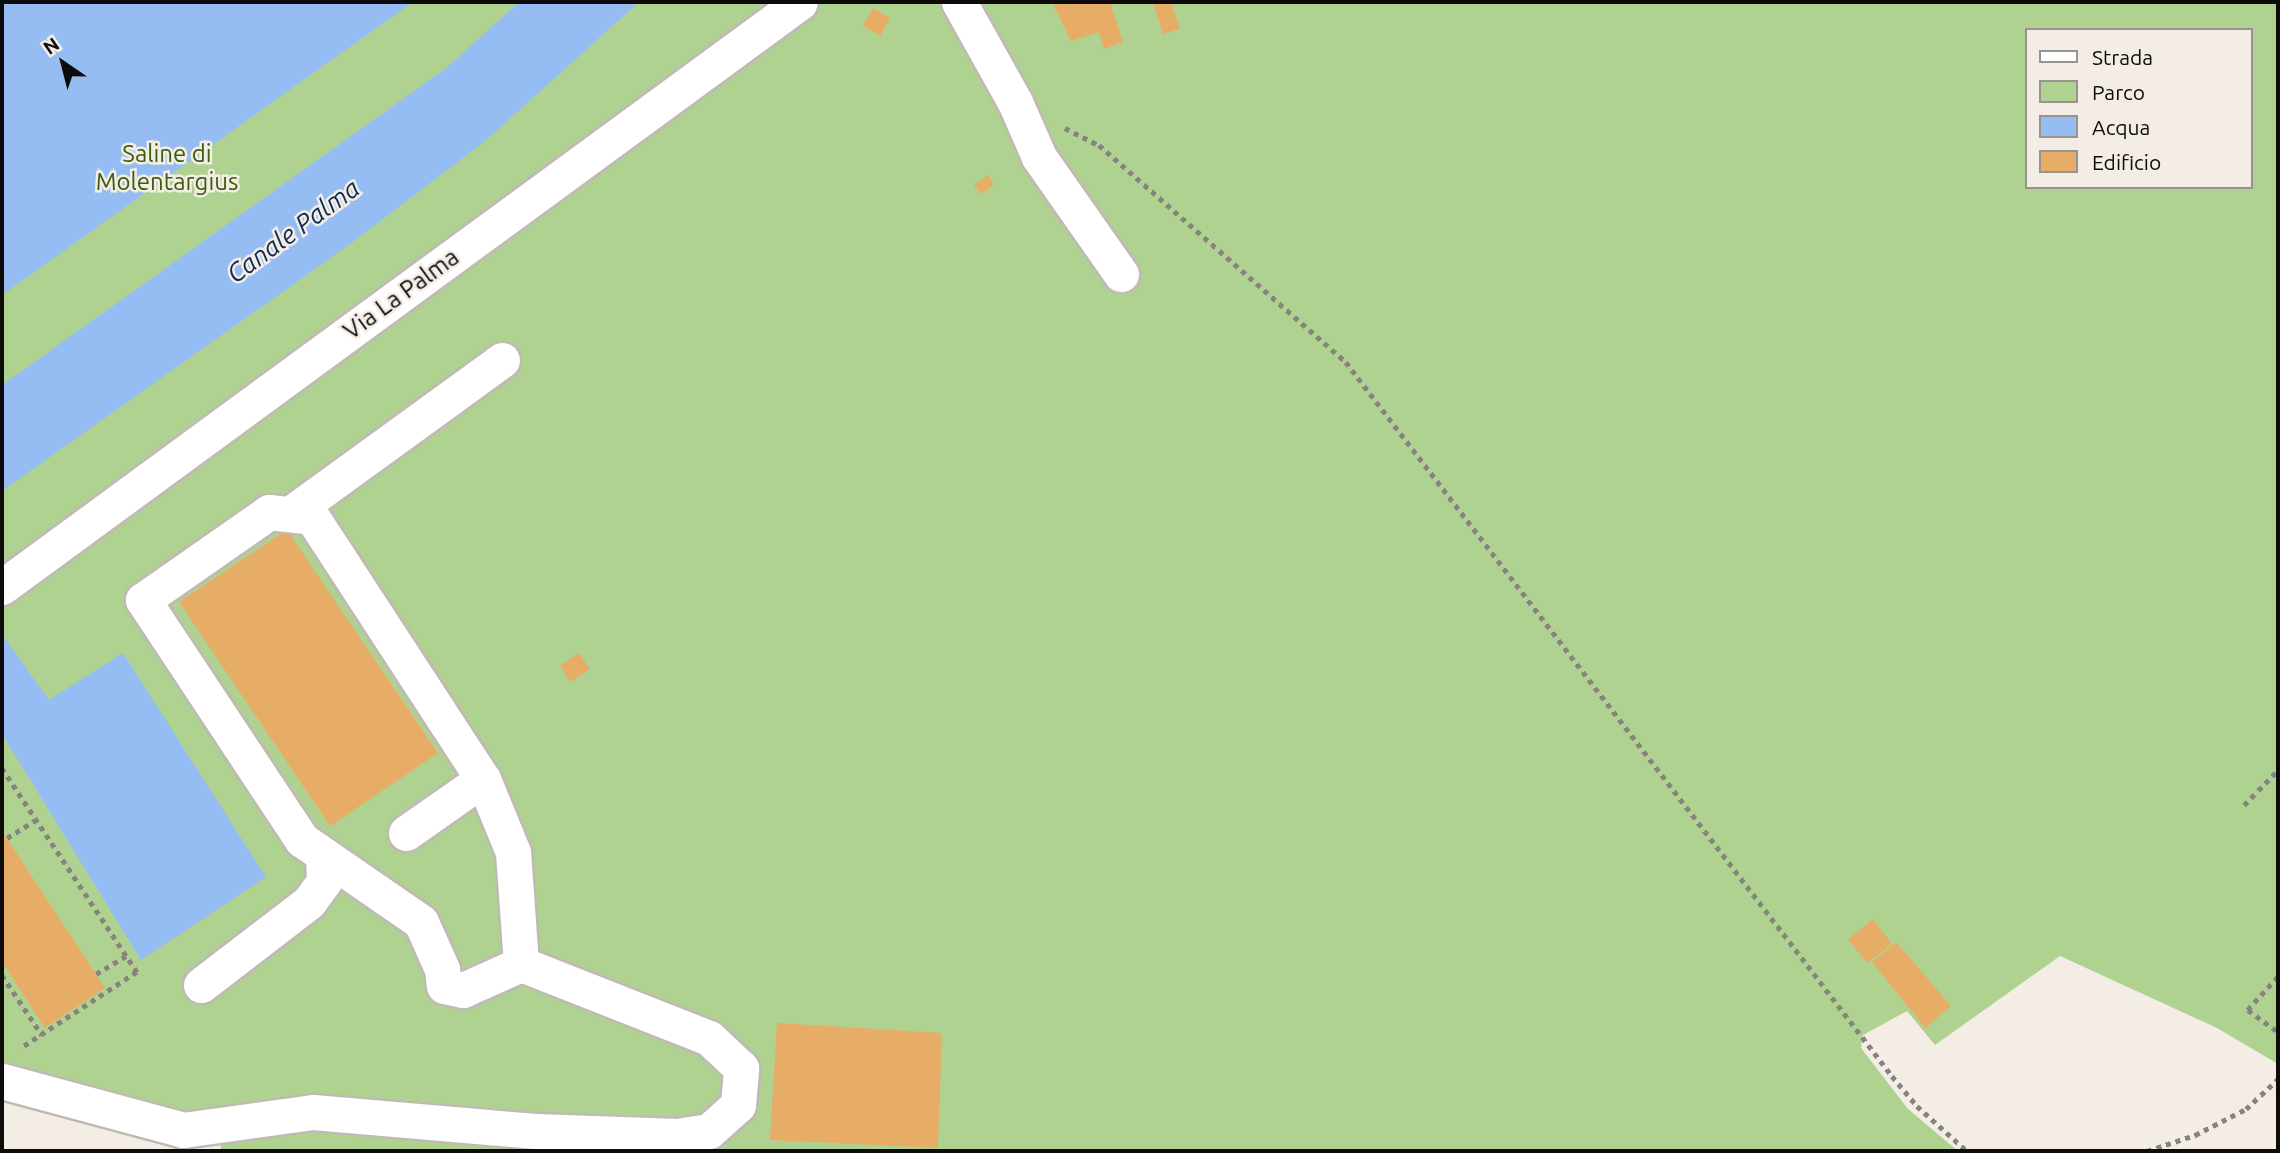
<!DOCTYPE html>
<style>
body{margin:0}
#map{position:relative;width:2280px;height:1153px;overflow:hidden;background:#f3ede6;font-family:Ubuntu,sans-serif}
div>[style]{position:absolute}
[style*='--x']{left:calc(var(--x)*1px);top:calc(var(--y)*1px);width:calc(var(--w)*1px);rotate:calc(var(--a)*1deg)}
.green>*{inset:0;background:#afd291}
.water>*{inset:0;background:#96bdf3}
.building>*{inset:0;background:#e7ad67}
.path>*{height:4.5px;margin-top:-2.25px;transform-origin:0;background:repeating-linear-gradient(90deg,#87837e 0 5px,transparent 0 10px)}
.roads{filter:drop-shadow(2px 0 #c0bab4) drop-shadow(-2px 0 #c0bab4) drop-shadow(0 2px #c0bab4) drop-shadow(0 -2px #c0bab4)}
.minor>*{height:35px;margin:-17.5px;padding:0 17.5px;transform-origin:17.5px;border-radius:17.5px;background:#fff}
span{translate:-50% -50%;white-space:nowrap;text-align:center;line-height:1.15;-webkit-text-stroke:5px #f3ede6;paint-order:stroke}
.park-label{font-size:24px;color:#395d0d}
.street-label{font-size:24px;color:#0e0c0a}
.water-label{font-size:26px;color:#0c2c56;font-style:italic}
.frame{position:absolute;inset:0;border:4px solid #0e0c0a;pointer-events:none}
.legend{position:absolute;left:2025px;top:28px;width:228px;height:161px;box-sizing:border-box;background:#f3ede6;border:2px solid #97938e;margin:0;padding:9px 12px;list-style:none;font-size:21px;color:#0e0c0a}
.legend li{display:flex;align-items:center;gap:14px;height:35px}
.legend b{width:35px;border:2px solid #97938e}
.north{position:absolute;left:28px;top:28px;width:70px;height:70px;-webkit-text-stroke:5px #f3ede6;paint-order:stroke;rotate:325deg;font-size:19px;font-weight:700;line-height:28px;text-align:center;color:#0e0c0a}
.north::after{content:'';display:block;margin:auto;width:24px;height:32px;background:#0e0c0a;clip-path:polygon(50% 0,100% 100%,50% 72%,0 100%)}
</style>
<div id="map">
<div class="green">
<div style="clip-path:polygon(evenodd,2px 2px,2278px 2px,2278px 1064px,2217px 1028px,2060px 956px,1935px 1045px,1907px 1011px,1863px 1035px,1861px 1048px,1908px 1109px,1958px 1151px,221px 1151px,219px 1125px,2px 1081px,2px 2px,2026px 30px,2250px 30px,2250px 187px,2026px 187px,2026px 30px)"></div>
</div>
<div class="water">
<div style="clip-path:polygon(2px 2px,413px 2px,2px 295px)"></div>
<div style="clip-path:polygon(519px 2px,639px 2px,484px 142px,350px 244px,2px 491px,2px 385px,445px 69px)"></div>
<div style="clip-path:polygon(2px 634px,49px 700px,123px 653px,266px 877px,141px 960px,2px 734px)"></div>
</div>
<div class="building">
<div style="clip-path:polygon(1052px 2px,1110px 2px,1123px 42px,1104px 49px,1099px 32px,1071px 41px)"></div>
<div style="clip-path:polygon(1153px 2px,1171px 2px,1180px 29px,1163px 34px)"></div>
<div style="clip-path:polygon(873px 8px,890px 18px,880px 36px,863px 26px)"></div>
<div style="clip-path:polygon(988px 175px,994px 185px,981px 194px,974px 185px)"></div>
<div style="clip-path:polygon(287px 530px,438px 753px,330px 826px,179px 602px)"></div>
<div style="clip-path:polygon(579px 653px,590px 669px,570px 682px,560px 666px)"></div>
<div style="clip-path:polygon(2px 831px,105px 988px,45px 1028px,2px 962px)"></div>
<div style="clip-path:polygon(1873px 919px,1892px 944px,1867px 963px,1848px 939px)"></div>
<div style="clip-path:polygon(1896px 942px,1951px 1006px,1925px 1028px,1872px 962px)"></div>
<div style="clip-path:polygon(777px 1023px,942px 1033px,938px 1148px,770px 1140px)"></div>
</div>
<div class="path">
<div style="--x:1065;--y:128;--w:38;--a:27"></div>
<div style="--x:1099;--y:145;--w:329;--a:41.3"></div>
<div style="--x:1346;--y:362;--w:899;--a:52.59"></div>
<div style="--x:1892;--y:1076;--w:39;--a:50"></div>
<div style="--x:1917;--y:1106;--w:67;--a:42"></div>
<div style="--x:2;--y:768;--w:245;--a:56.5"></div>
<div style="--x:137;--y:972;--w:140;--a:146.7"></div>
<div style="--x:2244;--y:805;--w:49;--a:-45.8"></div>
<div style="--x:7;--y:838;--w:34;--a:-32"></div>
<div style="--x:96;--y:974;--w:35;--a:-31"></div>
<div style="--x:2;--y:975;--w:72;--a:56.3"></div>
<div style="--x:2278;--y:977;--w:45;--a:132.3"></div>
<div style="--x:2248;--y:1010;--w:37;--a:36"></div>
<div style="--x:2147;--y:1151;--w:51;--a:-18.4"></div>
<div style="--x:2195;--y:1135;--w:57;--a:-27"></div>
<div style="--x:2246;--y:1109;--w:44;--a:-43.2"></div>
</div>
<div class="roads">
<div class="minor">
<div style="--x:959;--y:2;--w:115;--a:60.8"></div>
<div style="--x:1015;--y:102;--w:60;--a:66.4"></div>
<div style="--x:1039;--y:157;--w:143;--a:55"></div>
<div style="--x:290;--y:514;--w:262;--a:-36"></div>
<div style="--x:2;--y:587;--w:989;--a:-36.24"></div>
<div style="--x:483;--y:779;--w:79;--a:67.7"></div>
<div style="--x:513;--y:852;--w:112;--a:85.9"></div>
<div style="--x:201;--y:985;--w:136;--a:-37.5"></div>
<div style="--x:309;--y:902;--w:26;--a:-54"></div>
<div style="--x:324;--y:881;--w:26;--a:-92"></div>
<div style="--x:2;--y:1081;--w:188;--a:15.1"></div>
<div style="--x:183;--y:1130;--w:131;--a:-7.9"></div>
<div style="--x:313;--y:1112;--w:223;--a:4.9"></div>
<div style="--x:535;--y:1131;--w:142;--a:2"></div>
<div style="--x:677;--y:1136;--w:32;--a:-9"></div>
<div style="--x:709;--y:1131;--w:39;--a:-42"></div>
<div style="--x:738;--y:1105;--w:37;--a:-85"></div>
<div style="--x:741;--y:1068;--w:44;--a:-136.8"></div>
<div style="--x:709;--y:1038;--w:202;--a:-158.5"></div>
<div style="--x:521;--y:964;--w:64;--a:155.9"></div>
<div style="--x:463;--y:990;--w:19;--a:-168"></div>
<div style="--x:444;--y:986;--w:17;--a:-97"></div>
<div style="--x:442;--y:969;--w:51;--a:-114.1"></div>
<div style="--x:421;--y:922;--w:145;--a:-145.4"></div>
<div style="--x:302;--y:840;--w:288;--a:-123.5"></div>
<div style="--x:143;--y:600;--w:154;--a:-34.9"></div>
<div style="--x:269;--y:512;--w:43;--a:6.6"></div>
<div style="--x:312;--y:517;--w:313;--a:56.9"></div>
<div style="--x:483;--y:779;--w:94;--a:145"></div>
</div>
</div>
<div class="park-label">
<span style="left:167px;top:168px">Saline di<br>Molentargius</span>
</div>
<div class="street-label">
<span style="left:401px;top:294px;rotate:-36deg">Via La Palma</span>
</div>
<div class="water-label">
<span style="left:293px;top:231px;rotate:-36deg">Canale Palma</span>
</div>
<div class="frame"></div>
<ul class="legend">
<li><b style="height:9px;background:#fff"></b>Strada</li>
<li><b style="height:19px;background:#afd291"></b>Parco</li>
<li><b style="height:19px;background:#96bdf3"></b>Acqua</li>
<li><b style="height:19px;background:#e7ad67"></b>Edificio</li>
</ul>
<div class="north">N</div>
</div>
